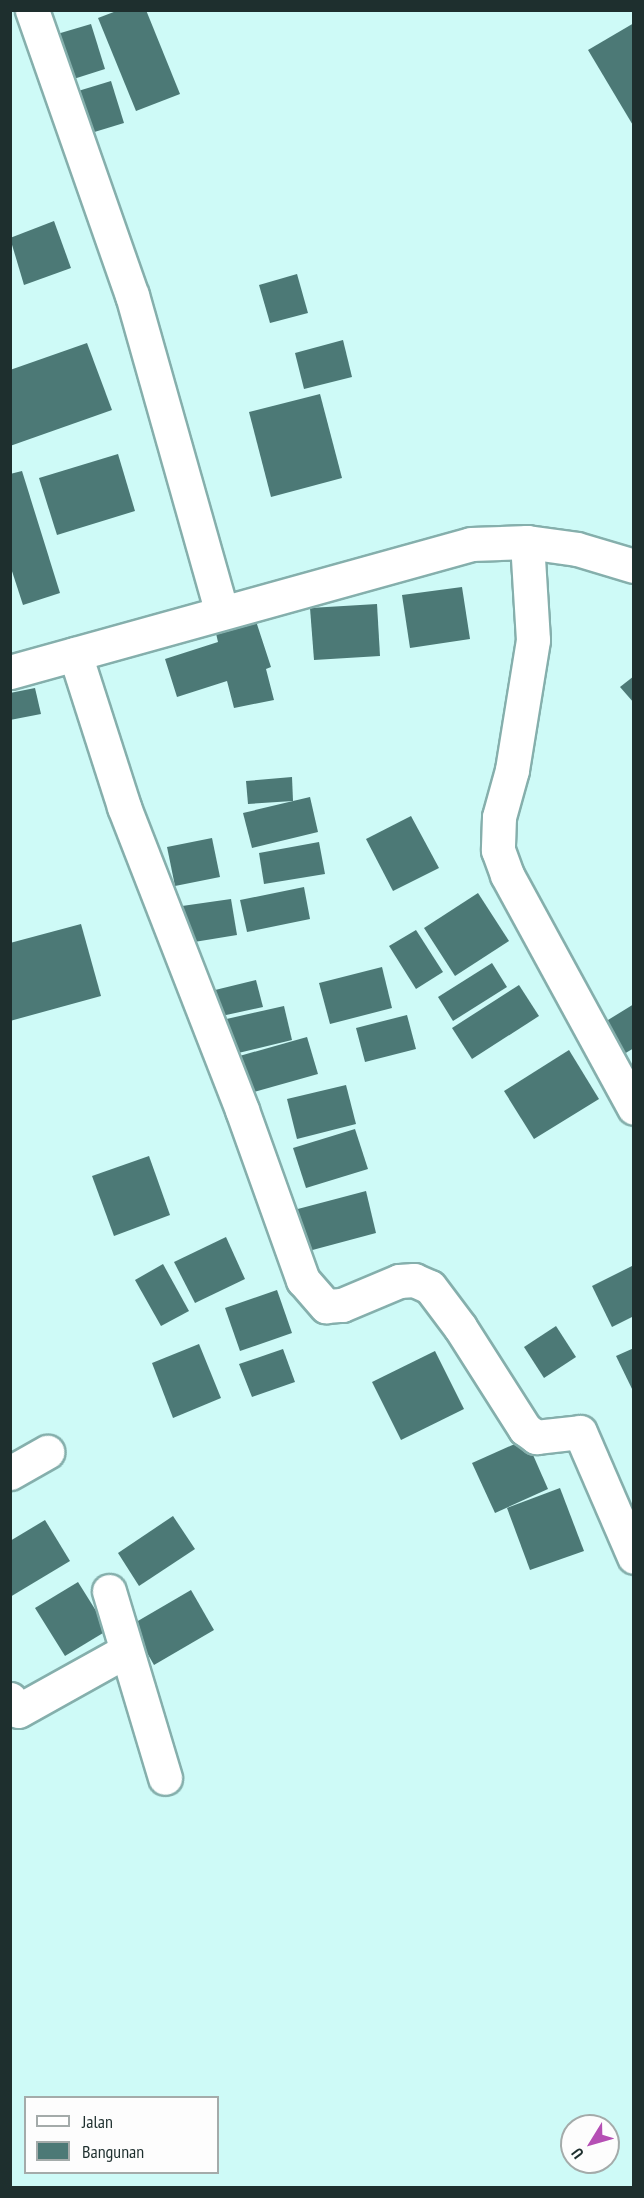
<!DOCTYPE html>
<style>
body{margin:0}
#map{position:relative;width:644px;height:2198px;overflow:hidden;background:#cefaf7;font-family:"PT Sans Narrow",sans-serif}
div>[style]{position:absolute}
[style*='--x']{left:calc(var(--x)*1px);top:calc(var(--y)*1px);width:calc(var(--w)*1px);rotate:calc(var(--a)*1deg)}
.building>*{inset:0;background:#4c7976}
.roads{filter:drop-shadow(2px 0 #85afac) drop-shadow(-2px 0 #85afac) drop-shadow(0 2px #85afac) drop-shadow(0 -2px #85afac)}
.minor>*{height:33px;margin:-16.5px;padding:0 16.5px;transform-origin:16.5px;border-radius:16.5px;background:#fff}
span{translate:-50% -50%;white-space:nowrap;text-align:center;line-height:1.15;-webkit-text-stroke:6px #fdfdfd;paint-order:stroke}
.frame{position:absolute;inset:0;border:12px solid #1e2f2e;pointer-events:none}
.legend{position:absolute;left:24px;top:2096px;width:195px;height:78px;box-sizing:border-box;background:#fdfdfd;border:2px solid #a4abaa;margin:0;padding:8px 10px;list-style:none;font-size:18px;color:#1e2f2e}
.legend li{display:flex;align-items:center;gap:12px;height:30px}
.legend b{width:30px;border:2px solid #a4abaa}
.north{position:absolute;left:560px;top:2114px;width:60px;height:60px;box-sizing:border-box;background:#fdfdfd;border:2px solid #a4abaa;border-radius:50%;rotate:233deg;font-size:16px;font-weight:700;line-height:24px;text-align:center;color:#1e2f2e}
.north::after{content:'';display:block;margin:auto;width:21px;height:27px;background:#b54fb4;clip-path:polygon(50% 0,100% 100%,50% 72%,0 100%)}
</style>
<div id="map">
<div class="building">
<div style="clip-path:polygon(119px 10px,146px 10px,180px 94px,136px 111px,98px 18px)"></div>
<div style="clip-path:polygon(634px 23px,634px 127px,588px 50px)"></div>
<div style="clip-path:polygon(91px 24px,105px 69px,61px 83px,47px 37px)"></div>
<div style="clip-path:polygon(111px 81px,124px 123px,78px 137px,65px 95px)"></div>
<div style="clip-path:polygon(54px 221px,71px 268px,24px 285px,10px 238px)"></div>
<div style="clip-path:polygon(297px 274px,308px 313px,270px 323px,259px 285px)"></div>
<div style="clip-path:polygon(343px 340px,352px 377px,304px 389px,295px 353px)"></div>
<div style="clip-path:polygon(87px 343px,112px 410px,10px 446px,10px 370px)"></div>
<div style="clip-path:polygon(320px 394px,342px 478px,271px 497px,249px 412px)"></div>
<div style="clip-path:polygon(118px 454px,135px 511px,57px 535px,39px 478px)"></div>
<div style="clip-path:polygon(22px 471px,60px 593px,23px 605px,10px 565px,10px 474px)"></div>
<div style="clip-path:polygon(462px 587px,470px 639px,410px 648px,402px 595px)"></div>
<div style="clip-path:polygon(377px 604px,380px 656px,314px 660px,310px 608px)"></div>
<div style="clip-path:polygon(254px 615px,271px 667px,266px 669px,274px 700px,234px 708px,227px 681px,177px 697px,165px 659px,218px 642px,214px 625px)"></div>
<div style="clip-path:polygon(634px 676px,634px 703px,620px 687px)"></div>
<div style="clip-path:polygon(35px 688px,41px 714px,10px 720px,10px 693px)"></div>
<div style="clip-path:polygon(292px 777px,293px 801px,248px 804px,246px 781px)"></div>
<div style="clip-path:polygon(310px 797px,318px 832px,252px 848px,243px 813px)"></div>
<div style="clip-path:polygon(411px 816px,439px 868px,393px 891px,366px 839px)"></div>
<div style="clip-path:polygon(212px 838px,220px 877px,175px 886px,167px 847px)"></div>
<div style="clip-path:polygon(319px 842px,325px 874px,264px 884px,259px 853px)"></div>
<div style="clip-path:polygon(304px 887px,310px 919px,247px 932px,240px 900px)"></div>
<div style="clip-path:polygon(478px 893px,509px 941px,455px 976px,424px 928px)"></div>
<div style="clip-path:polygon(231px 899px,237px 935px,188px 943px,182px 906px)"></div>
<div style="clip-path:polygon(81px 924px,101px 996px,10px 1021px,10px 943px)"></div>
<div style="clip-path:polygon(416px 930px,443px 972px,416px 989px,389px 946px)"></div>
<div style="clip-path:polygon(492px 963px,507px 987px,453px 1021px,438px 997px)"></div>
<div style="clip-path:polygon(382px 967px,392px 1008px,330px 1024px,319px 983px)"></div>
<div style="clip-path:polygon(256px 980px,263px 1007px,217px 1017px,211px 991px)"></div>
<div style="clip-path:polygon(519px 985px,539px 1016px,472px 1059px,452px 1028px)"></div>
<div style="clip-path:polygon(634px 1004px,634px 1048px,614px 1060px,595px 1028px)"></div>
<div style="clip-path:polygon(284px 1006px,292px 1040px,230px 1055px,222px 1020px)"></div>
<div style="clip-path:polygon(407px 1015px,416px 1049px,365px 1062px,356px 1028px)"></div>
<div style="clip-path:polygon(307px 1037px,318px 1074px,247px 1094px,236px 1057px)"></div>
<div style="clip-path:polygon(569px 1050px,599px 1099px,534px 1139px,504px 1091px)"></div>
<div style="clip-path:polygon(346px 1085px,356px 1124px,297px 1139px,287px 1099px)"></div>
<div style="clip-path:polygon(355px 1129px,368px 1169px,306px 1188px,293px 1148px)"></div>
<div style="clip-path:polygon(149px 1156px,170px 1215px,114px 1236px,92px 1176px)"></div>
<div style="clip-path:polygon(366px 1191px,376px 1233px,305px 1252px,294px 1210px)"></div>
<div style="clip-path:polygon(226px 1237px,245px 1279px,195px 1303px,174px 1262px)"></div>
<div style="clip-path:polygon(163px 1264px,189px 1311px,161px 1326px,135px 1280px)"></div>
<div style="clip-path:polygon(634px 1265px,634px 1316px,612px 1327px,592px 1286px)"></div>
<div style="clip-path:polygon(277px 1290px,292px 1333px,240px 1351px,225px 1308px)"></div>
<div style="clip-path:polygon(556px 1326px,576px 1357px,544px 1378px,524px 1347px)"></div>
<div style="clip-path:polygon(199px 1344px,221px 1398px,173px 1418px,152px 1363px)"></div>
<div style="clip-path:polygon(634px 1348px,634px 1393px,616px 1356px)"></div>
<div style="clip-path:polygon(283px 1349px,295px 1382px,252px 1397px,239px 1364px)"></div>
<div style="clip-path:polygon(435px 1351px,464px 1409px,401px 1440px,372px 1382px)"></div>
<div style="clip-path:polygon(526px 1439px,548px 1489px,495px 1513px,472px 1463px)"></div>
<div style="clip-path:polygon(560px 1488px,584px 1551px,530px 1570px,507px 1508px)"></div>
<div style="clip-path:polygon(173px 1516px,195px 1549px,139px 1586px,118px 1553px)"></div>
<div style="clip-path:polygon(45px 1520px,70px 1561px,10px 1597px,10px 1541px)"></div>
<div style="clip-path:polygon(78px 1582px,108px 1630px,65px 1656px,35px 1608px)"></div>
<div style="clip-path:polygon(191px 1590px,214px 1630px,154px 1665px,131px 1625px)"></div>
</div>
<div class="roads">
<div class="minor">
<div style="--x:32;--y:10;--w:302;--a:70.7"></div>
<div style="--x:132;--y:295;--w:330;--a:74.2"></div>
<div style="--x:527;--y:542;--w:98;--a:86.5"></div>
<div style="--x:533;--y:640;--w:132;--a:99.2"></div>
<div style="--x:512;--y:770;--w:49;--a:105.5"></div>
<div style="--x:499;--y:817;--w:33;--a:92"></div>
<div style="--x:498;--y:850;--w:27;--a:70"></div>
<div style="--x:507;--y:875;--w:265;--a:61.4"></div>
<div style="--x:75;--y:654;--w:161;--a:72.2"></div>
<div style="--x:124;--y:807;--w:325;--a:68.7"></div>
<div style="--x:242;--y:1110;--w:181;--a:70.3"></div>
<div style="--x:303;--y:1280;--w:35;--a:49"></div>
<div style="--x:326;--y:1306;--w:16;--a:-4"></div>
<div style="--x:342;--y:1305;--w:62;--a:-22.8"></div>
<div style="--x:399;--y:1281;--w:15;--a:-4"></div>
<div style="--x:414;--y:1280;--w:17;--a:24"></div>
<div style="--x:430;--y:1287;--w:50;--a:53.1"></div>
<div style="--x:460;--y:1327;--w:121;--a:57.5"></div>
<div style="--x:525;--y:1429;--w:14;--a:36"></div>
<div style="--x:536;--y:1437;--w:44;--a:-6.5"></div>
<div style="--x:580;--y:1432;--w:136;--a:66.6"></div>
<div style="--x:10;--y:672;--w:478;--a:-15.5"></div>
<div style="--x:471;--y:544;--w:56;--a:-2"></div>
<div style="--x:527;--y:542;--w:50;--a:8"></div>
<div style="--x:577;--y:549;--w:59;--a:16.6"></div>
<div style="--x:10;--y:1473;--w:43;--a:-29.6"></div>
<div style="--x:109;--y:1591;--w:195;--a:73.3"></div>
<div style="--x:10;--y:1699;--w:14;--a:56"></div>
<div style="--x:18;--y:1711;--w:121;--a:-29.1"></div>
</div>
</div>
<div class="frame"></div>
<ul class="legend">
<li><b style="height:8px;background:#fff"></b>Jalan</li>
<li><b style="height:16px;background:#4c7976"></b>Bangunan</li>
</ul>
<div class="north">U</div>
</div>
